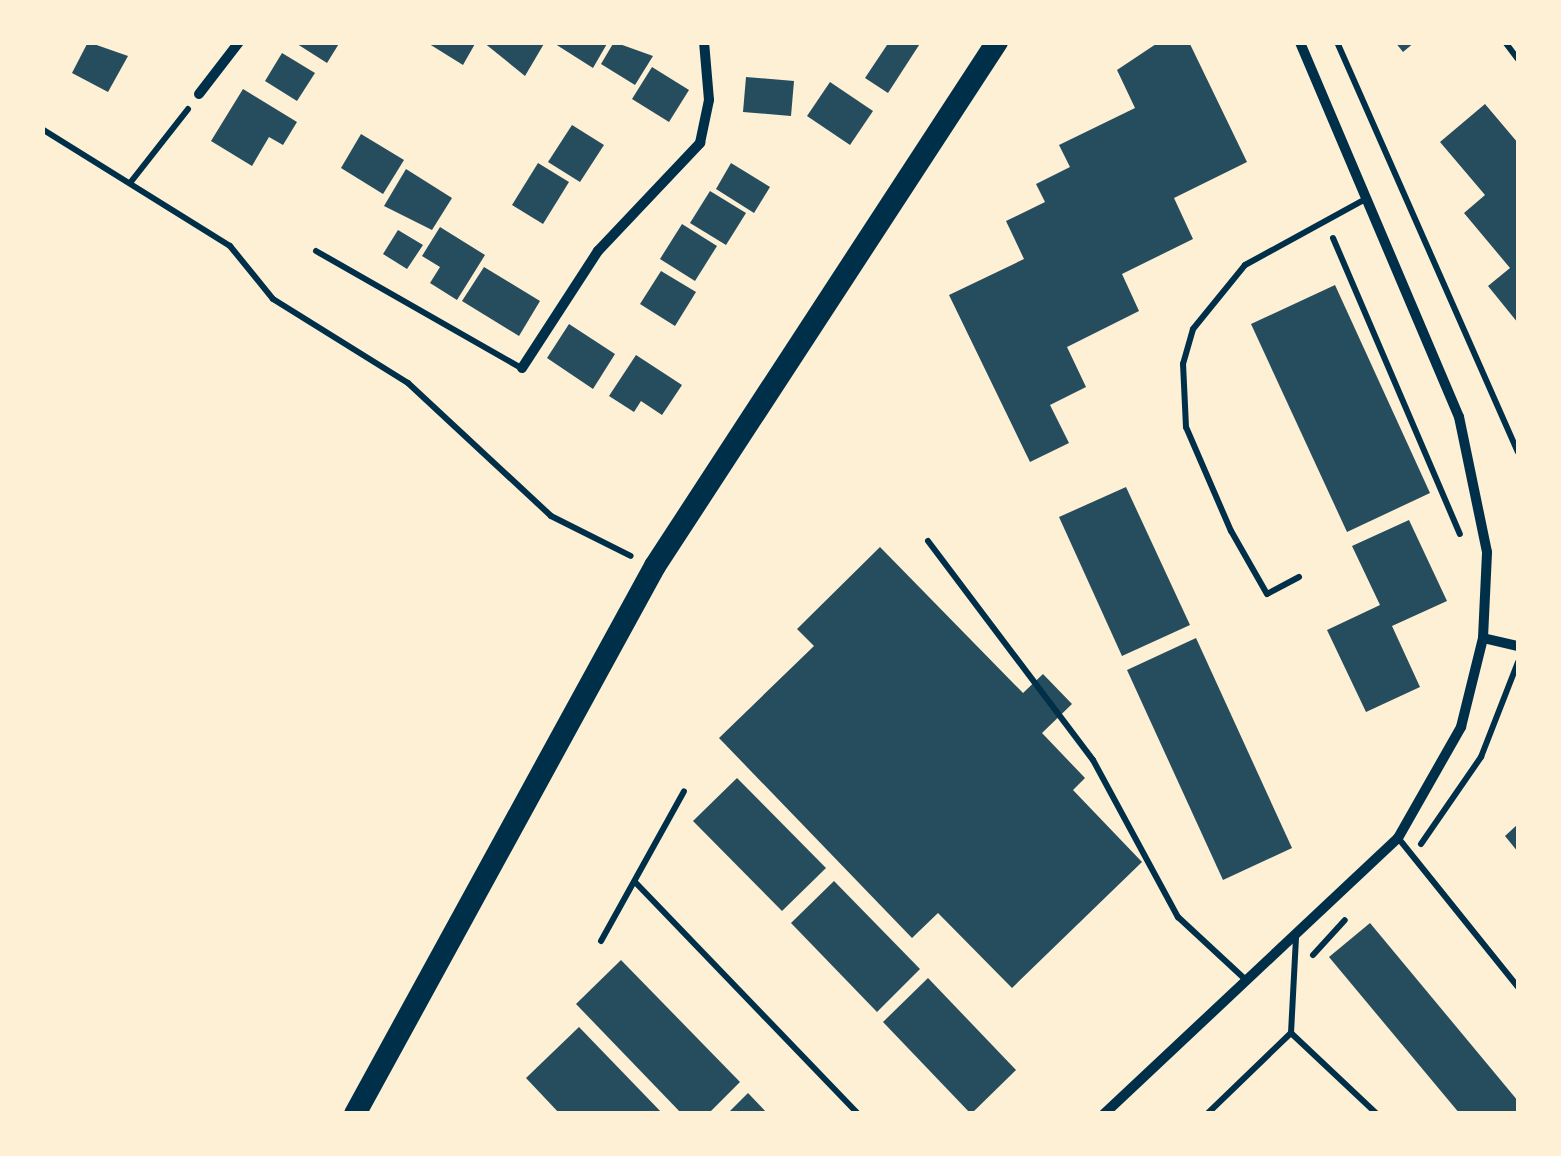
<!DOCTYPE html>
<style>
body{margin:0}
#map{position:relative;width:1561px;height:1156px;overflow:hidden;background:#fdf0d5;font-family:Overpass,sans-serif}
div>[style]{position:absolute}
[style*='--x']{left:calc(var(--x)*1px);top:calc(var(--y)*1px);width:calc(var(--w)*1px);rotate:calc(var(--a)*1deg)}
.building>*{inset:0;background:#264d5e}
.path>*{height:6px;margin:-3px;padding:0 3px;transform-origin:3px;border-radius:3px;background:#003049}
.service>*{height:6px;margin:-3px;padding:0 3px;transform-origin:3px;border-radius:3px;background:#003049}
.minor>*{height:10px;margin:-5px;padding:0 5px;transform-origin:5px;border-radius:5px;background:#003049}
.trunk>*{height:22px;margin:-11px;padding:0 11px;transform-origin:11px;border-radius:11px;background:#003049}
span{translate:-50% -50%;white-space:nowrap;text-align:center;line-height:1.15;-webkit-text-stroke:9px #fdf0d5;paint-order:stroke}
.frame{position:absolute;inset:0;border:45px solid #fdf0d5;pointer-events:none}
</style>
<div id="map">
<div class="building">
<div style="clip-path:polygon(88px 42px,128px 56px,108px 92px,72px 73px)"></div>
<div style="clip-path:polygon(294px 42px,340px 42px,327px 63px)"></div>
<div style="clip-path:polygon(426px 42px,476px 42px,463px 65px)"></div>
<div style="clip-path:polygon(483px 42px,545px 42px,525px 76px)"></div>
<div style="clip-path:polygon(552px 42px,608px 42px,593px 68px)"></div>
<div style="clip-path:polygon(614px 42px,653px 56px,635px 85px,601px 64px)"></div>
<div style="clip-path:polygon(889px 42px,921px 42px,888px 93px,865px 78px)"></div>
<div style="clip-path:polygon(1159px 42px,1189px 42px,1247px 162px,1174px 198px,1193px 239px,1122px 274px,1139px 311px,1067px 347px,1086px 387px,1050px 405px,1069px 443px,1030px 462px,949px 295px,1024px 259px,1006px 221px,1045px 202px,1036px 184px,1070px 167px,1059px 145px,1135px 108px,1117px 70px)"></div>
<div style="clip-path:polygon(1395px 42px,1415px 42px,1403px 52px)"></div>
<div style="clip-path:polygon(282px 53px,315px 73px,297px 101px,265px 81px)"></div>
<div style="clip-path:polygon(652px 67px,689px 90px,669px 122px,632px 99px)"></div>
<div style="clip-path:polygon(746px 77px,794px 81px,791px 116px,743px 112px)"></div>
<div style="clip-path:polygon(830px 82px,873px 111px,850px 145px,807px 116px)"></div>
<div style="clip-path:polygon(243px 89px,297px 122px,283px 145px,269px 137px,252px 166px,211px 141px)"></div>
<div style="clip-path:polygon(1485px 104px,1518px 143px,1518px 323px,1488px 286px,1510px 268px,1464px 213px,1485px 195px,1440px 142px)"></div>
<div style="clip-path:polygon(572px 125px,604px 145px,580px 182px,548px 162px)"></div>
<div style="clip-path:polygon(361px 134px,404px 160px,383px 194px,341px 168px)"></div>
<div style="clip-path:polygon(538px 163px,569px 182px,543px 224px,512px 205px)"></div>
<div style="clip-path:polygon(731px 163px,770px 187px,754px 213px,716px 189px)"></div>
<div style="clip-path:polygon(406px 169px,452px 198px,432px 230px,384px 206px)"></div>
<div style="clip-path:polygon(710px 191px,746px 213px,726px 245px,690px 223px)"></div>
<div style="clip-path:polygon(682px 224px,717px 246px,695px 281px,660px 259px)"></div>
<div style="clip-path:polygon(440px 227px,485px 255px,457px 300px,430px 283px,440px 267px,422px 256px)"></div>
<div style="clip-path:polygon(398px 230px,423px 245px,407px 269px,383px 254px)"></div>
<div style="clip-path:polygon(484px 267px,540px 301px,519px 336px,462px 301px)"></div>
<div style="clip-path:polygon(661px 271px,696px 292px,675px 326px,640px 304px)"></div>
<div style="clip-path:polygon(1335px 285px,1430px 493px,1347px 532px,1251px 324px)"></div>
<div style="clip-path:polygon(569px 324px,615px 354px,593px 389px,547px 358px)"></div>
<div style="clip-path:polygon(636px 355px,682px 385px,662px 415px,641px 401px,634px 412px,609px 396px)"></div>
<div style="clip-path:polygon(1126px 487px,1190px 625px,1122px 656px,1059px 517px)"></div>
<div style="clip-path:polygon(1409px 520px,1447px 601px,1392px 626px,1420px 687px,1366px 712px,1327px 630px,1380px 605px,1352px 546px)"></div>
<div style="clip-path:polygon(880px 547px,1023px 693px,1043px 674px,1072px 704px,1042px 733px,1085px 778px,1073px 790px,1142px 862px,1012px 988px,938px 913px,912px 938px,719px 738px,814px 646px,797px 629px)"></div>
<div style="clip-path:polygon(1196px 638px,1292px 848px,1223px 880px,1127px 670px)"></div>
<div style="clip-path:polygon(737px 778px,826px 868px,782px 911px,693px 821px)"></div>
<div style="clip-path:polygon(1518px 824px,1518px 852px,1505px 836px)"></div>
<div style="clip-path:polygon(834px 881px,920px 969px,877px 1012px,791px 923px)"></div>
<div style="clip-path:polygon(1370px 923px,1518px 1101px,1518px 1114px,1460px 1114px,1329px 957px)"></div>
<div style="clip-path:polygon(621px 960px,740px 1082px,708px 1114px,682px 1114px,576px 1004px)"></div>
<div style="clip-path:polygon(928px 978px,1016px 1070px,971px 1114px,883px 1022px)"></div>
<div style="clip-path:polygon(579px 1027px,663px 1114px,560px 1114px,526px 1078px)"></div>
<div style="clip-path:polygon(748px 1093px,768px 1114px,727px 1114px)"></div>
</div>
<div class="path">
<div style="--x:1337;--y:42;--w:448;--a:66.2"></div>
<div style="--x:42;--y:129;--w:221;--a:31.9"></div>
<div style="--x:230;--y:246;--w:68;--a:50.9"></div>
<div style="--x:273;--y:299;--w:159;--a:31.9"></div>
<div style="--x:408;--y:383;--w:195;--a:42.9"></div>
<div style="--x:551;--y:516;--w:89;--a:26.6"></div>
<div style="--x:130;--y:183;--w:94;--a:-51.9"></div>
<div style="--x:1333;--y:238;--w:322;--a:66.8"></div>
<div style="--x:1421;--y:844;--w:106;--a:-55.4"></div>
<div style="--x:1481;--y:757;--w:102;--a:-68.7"></div>
<div style="--x:1313;--y:955;--w:47;--a:-47.6"></div>
</div>
<div class="service">
<div style="--x:1505;--y:42;--w:21;--a:53"></div>
<div style="--x:316;--y:251;--w:236;--a:29.7"></div>
<div style="--x:928;--y:541;--w:274;--a:53"></div>
<div style="--x:1093;--y:760;--w:179;--a:61.6"></div>
<div style="--x:1178;--y:917;--w:93;--a:42.8"></div>
<div style="--x:1299;--y:577;--w:36;--a:152"></div>
<div style="--x:1267;--y:594;--w:73;--a:-119.7"></div>
<div style="--x:1231;--y:531;--w:113;--a:-113.4"></div>
<div style="--x:1186;--y:427;--w:63;--a:-92.7"></div>
<div style="--x:1183;--y:364;--w:36;--a:-74"></div>
<div style="--x:1193;--y:329;--w:82;--a:-50.9"></div>
<div style="--x:1245;--y:265;--w:133;--a:-28.7"></div>
<div style="--x:1399;--y:839;--w:190;--a:51.2"></div>
<div style="--x:635;--y:882;--w:322;--a:46.1"></div>
<div style="--x:601;--y:941;--w:171;--a:-61"></div>
<div style="--x:1291;--y:1033;--w:118;--a:43.3"></div>
<div style="--x:1207;--y:1114;--w:117;--a:-44"></div>
<div style="--x:1291;--y:1033;--w:97;--a:-87"></div>
</div>
<div class="minor">
<div style="--x:199;--y:94;--w:66;--a:-52.4"></div>
<div style="--x:522;--y:368;--w:140;--a:-57"></div>
<div style="--x:598;--y:251;--w:149;--a:-46.6"></div>
<div style="--x:700;--y:143;--w:44;--a:-78.2"></div>
<div style="--x:709;--y:100;--w:58;--a:-94.9"></div>
<div style="--x:1483;--y:638;--w:36;--a:13"></div>
<div style="--x:1104;--y:1114;--w:403;--a:-43.2"></div>
<div style="--x:1398;--y:838;--w:128;--a:-60.4"></div>
<div style="--x:1461;--y:727;--w:92;--a:-76.1"></div>
<div style="--x:1483;--y:638;--w:86;--a:-87.3"></div>
<div style="--x:1487;--y:552;--w:138;--a:-101.7"></div>
<div style="--x:1459;--y:417;--w:407;--a:-113"></div>
</div>
<div class="trunk">
<div style="--x:355;--y:1114;--w:625;--a:-61.3"></div>
<div style="--x:655;--y:566;--w:626;--a:-56.87"></div>
</div>
<div class="frame"></div>
</div>
